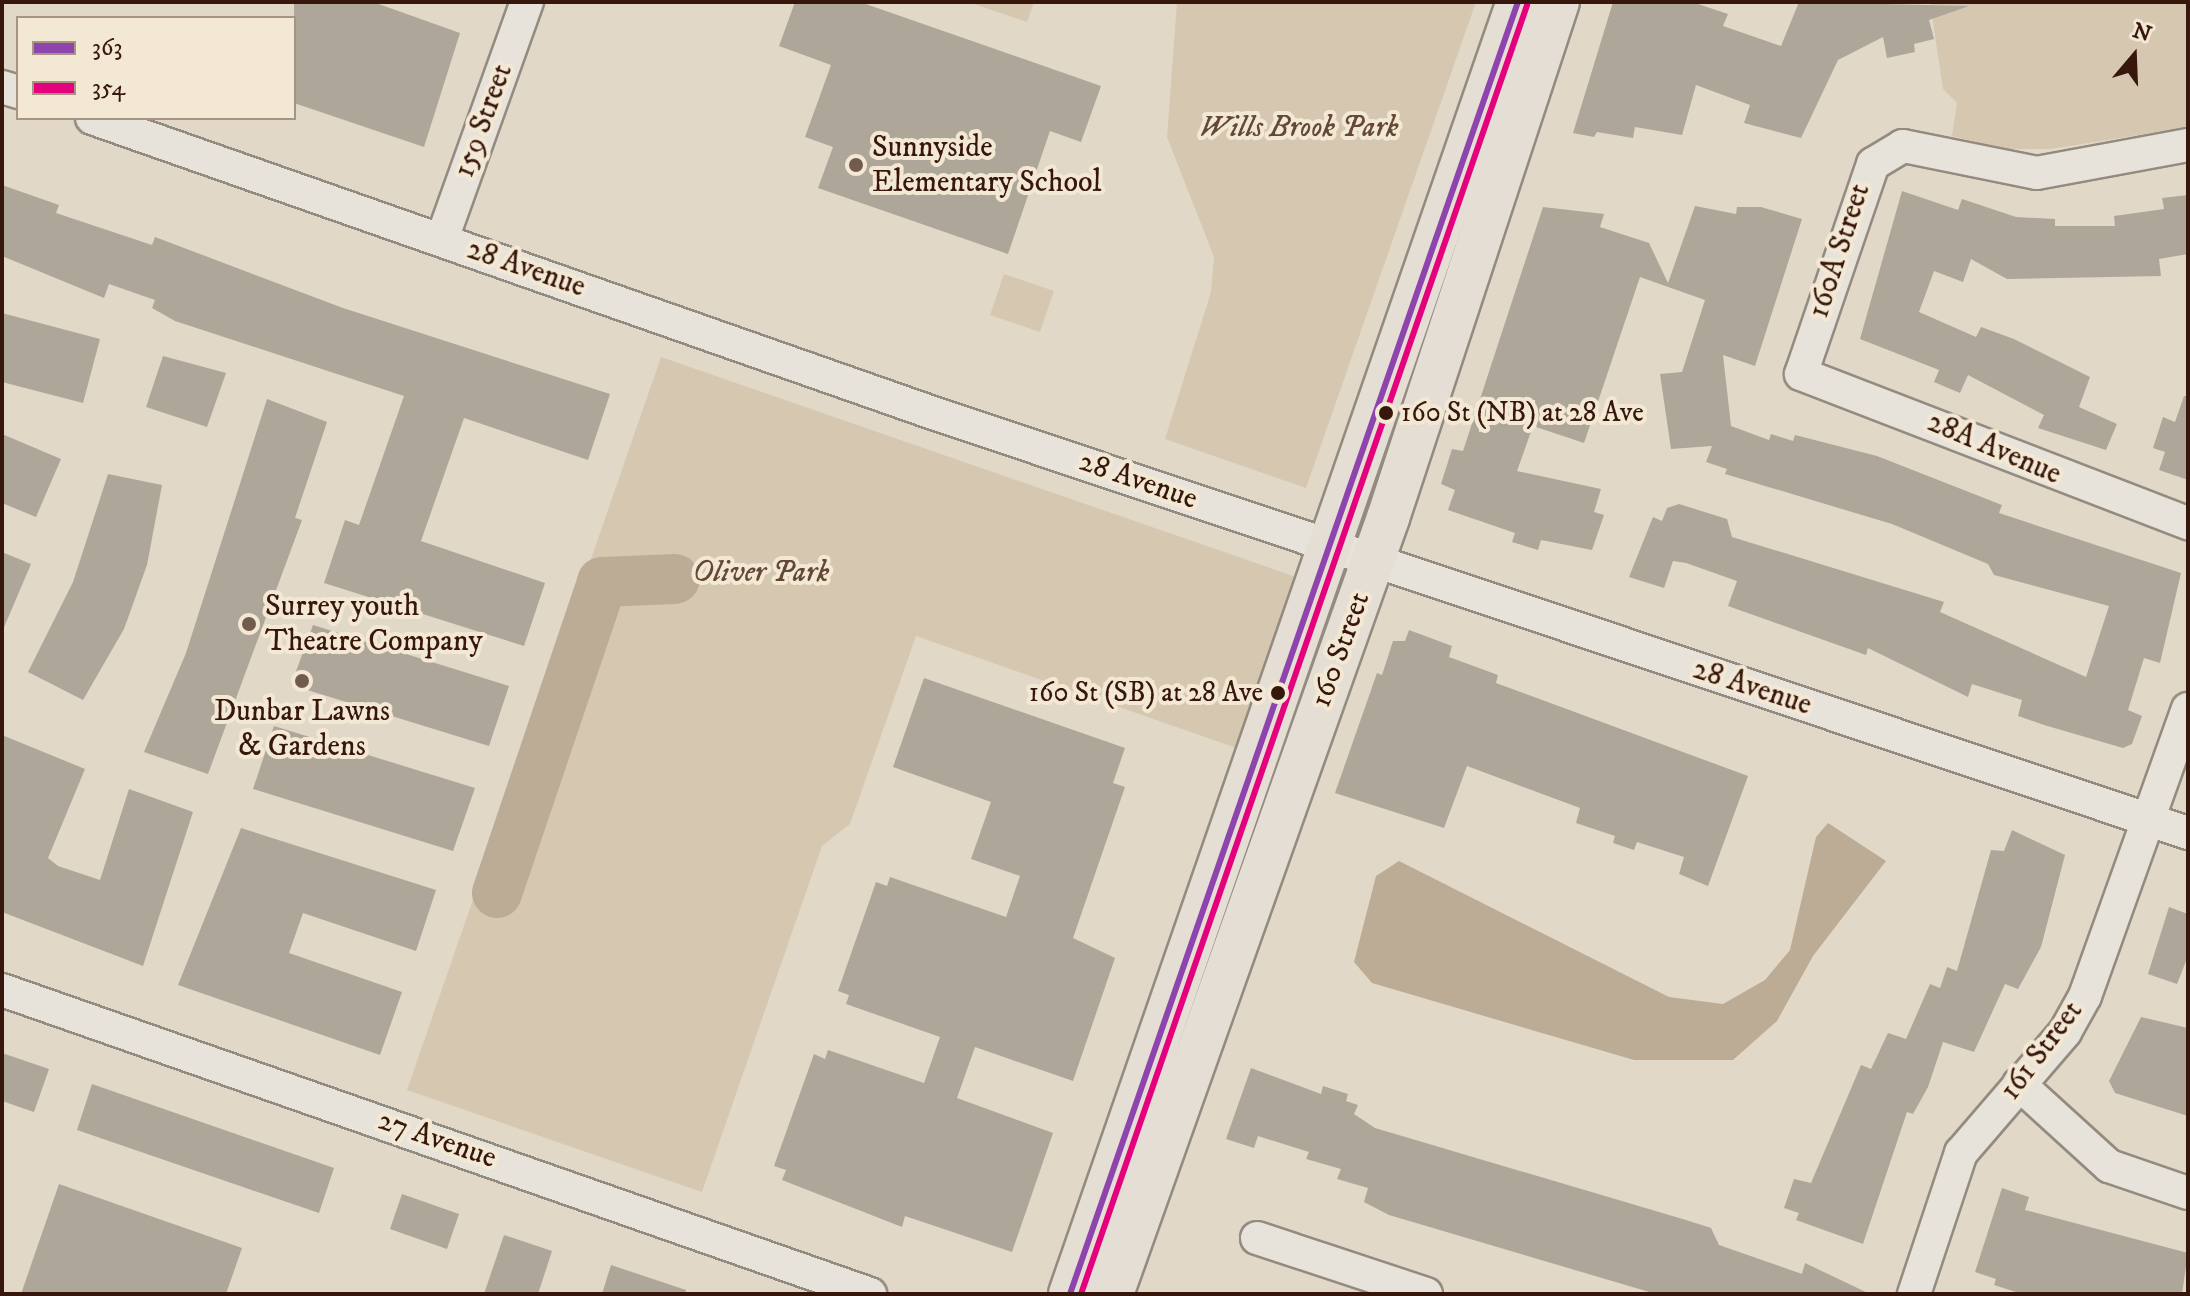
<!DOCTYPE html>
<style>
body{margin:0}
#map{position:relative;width:2190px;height:1296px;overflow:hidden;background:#e1d8c7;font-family:"IM FELL DW Pica",serif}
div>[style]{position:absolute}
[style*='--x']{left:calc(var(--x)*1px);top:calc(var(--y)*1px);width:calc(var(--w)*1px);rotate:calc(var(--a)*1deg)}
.green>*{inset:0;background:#d6c8b0}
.water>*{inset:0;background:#bdac95}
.river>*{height:50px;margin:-25px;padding:0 25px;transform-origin:25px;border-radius:25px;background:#bdac95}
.building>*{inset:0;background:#afa69a}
.roads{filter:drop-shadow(2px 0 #948b80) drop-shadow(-2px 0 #948b80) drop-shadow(0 2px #948b80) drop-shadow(0 -2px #948b80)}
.minor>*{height:32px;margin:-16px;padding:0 16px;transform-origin:16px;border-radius:16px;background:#e8e3da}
.major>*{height:42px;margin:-21px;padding:0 21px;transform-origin:21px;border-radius:21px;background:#e4ded4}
.bus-1>*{height:6px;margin:-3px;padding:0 3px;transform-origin:3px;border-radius:3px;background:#8e44ad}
.bus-2>*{height:6px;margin:-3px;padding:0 3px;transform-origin:3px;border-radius:3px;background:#e5007d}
.dots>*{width:22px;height:22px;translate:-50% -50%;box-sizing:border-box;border:4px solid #f3e8d3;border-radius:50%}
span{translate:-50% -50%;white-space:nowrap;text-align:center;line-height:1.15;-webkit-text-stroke:8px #f3e8d3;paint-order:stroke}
.bus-label{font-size:28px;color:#37170b}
.left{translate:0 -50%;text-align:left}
.right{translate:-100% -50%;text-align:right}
.street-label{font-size:30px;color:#37170b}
.park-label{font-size:30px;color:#644837;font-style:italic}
.poi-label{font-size:30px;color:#37170b}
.frame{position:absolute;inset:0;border:4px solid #37170b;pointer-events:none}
.legend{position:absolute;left:16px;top:16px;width:280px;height:104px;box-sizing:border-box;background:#f3e8d3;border:2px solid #a89483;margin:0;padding:10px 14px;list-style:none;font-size:24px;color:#37170b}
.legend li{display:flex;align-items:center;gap:16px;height:40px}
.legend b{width:40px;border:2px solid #a89483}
.north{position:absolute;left:2094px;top:16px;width:80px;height:80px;-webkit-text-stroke:6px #f3e8d3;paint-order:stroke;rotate:19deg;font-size:22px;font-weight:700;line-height:32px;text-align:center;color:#37170b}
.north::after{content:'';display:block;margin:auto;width:28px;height:36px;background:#37170b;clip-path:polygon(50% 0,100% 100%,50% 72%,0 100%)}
</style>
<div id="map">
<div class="green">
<div style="clip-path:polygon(968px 2px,1034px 2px,1027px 22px)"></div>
<div style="clip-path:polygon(1177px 2px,1476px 2px,1306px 488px,1165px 439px,1211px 292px,1214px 257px,1167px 137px)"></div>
<div style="clip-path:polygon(1930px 2px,2188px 2px,2188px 127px,2051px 149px,2007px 149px,1952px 136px,1957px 103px,1943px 89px)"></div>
<div style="clip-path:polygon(1004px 274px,1054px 291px,1040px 332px,990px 315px)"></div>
<div style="clip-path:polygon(661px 357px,1302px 579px,1242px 750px,916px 636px,850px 824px,822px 846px,702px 1192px,407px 1090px)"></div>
</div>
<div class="water">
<div style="clip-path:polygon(1828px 823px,1886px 861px,1813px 956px,1777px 1021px,1733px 1060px,1634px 1060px,1372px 983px,1354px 962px,1376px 876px,1399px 861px,1669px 997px,1723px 1004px,1765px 980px,1790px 950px,1816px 837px)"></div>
</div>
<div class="river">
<div style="--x:497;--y:893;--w:328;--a:-71.3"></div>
<div style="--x:602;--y:582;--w:73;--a:-2.4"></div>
</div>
<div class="building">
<div style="clip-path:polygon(294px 2px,373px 2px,460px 33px,424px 147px,294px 103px)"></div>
<div style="clip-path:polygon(795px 2px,860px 2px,1101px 86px,1081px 142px,1050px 131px,1008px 254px,818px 188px,833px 147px,805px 137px,831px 65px,779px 46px)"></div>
<div style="clip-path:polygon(1613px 2px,1692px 2px,1728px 14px,1723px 26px,1781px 46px,1799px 2px,1969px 6px,1929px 20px,1934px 39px,1914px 44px,1915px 52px,1887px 58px,1883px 37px,1838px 60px,1801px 138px,1744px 123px,1750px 105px,1696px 85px,1682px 135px,1635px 127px,1633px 138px,1597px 132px,1594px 137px,1573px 133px)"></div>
<div style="clip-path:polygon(2px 185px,59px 205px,56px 213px,152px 245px,155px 237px,343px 308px,610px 394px,588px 460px,464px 418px,421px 541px,545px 583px,524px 646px,324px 583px,345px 520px,359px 525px,404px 396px,175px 321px,152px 308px,155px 300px,109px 284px,104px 298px,2px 256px)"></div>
<div style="clip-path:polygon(1902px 191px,1958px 210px,1962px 199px,2016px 217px,2055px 219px,2055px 226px,2115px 226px,2114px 216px,2164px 209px,2162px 198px,2188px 195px,2188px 254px,2159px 259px,2161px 276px,2007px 279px,1971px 259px,1963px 282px,1934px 271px,1919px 312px,1976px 337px,1981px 327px,2014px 339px,2090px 377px,2079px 407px,2117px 424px,2106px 450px,2038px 428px,2044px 415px,1968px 375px,1960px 393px,1934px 382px,1939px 370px,1860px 339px)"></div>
<div style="clip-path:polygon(1695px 206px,1736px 214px,1737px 207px,1761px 207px,1802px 219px,1755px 366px,1723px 355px,1731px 426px,1769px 440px,1771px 434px,1793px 441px,1795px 435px,1877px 456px,2002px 505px,1999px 513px,2181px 573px,2160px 663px,2144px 658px,2128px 710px,2142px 716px,2132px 744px,2123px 748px,2044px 725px,2018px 716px,2022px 700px,1972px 684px,1968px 697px,1868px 648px,1866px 655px,1728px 606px,1737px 581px,1686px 563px,1673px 561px,1664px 588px,1629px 577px,1653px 517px,1662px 521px,1667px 508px,1679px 504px,1727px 519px,1732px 537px,1944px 602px,1940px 612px,2086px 677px,2109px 606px,1994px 575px,1988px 564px,1892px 524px,1725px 474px,1727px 469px,1706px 462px,1712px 446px,1671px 449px,1660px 374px,1682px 372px,1705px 300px,1640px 277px,1584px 443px,1533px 426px,1517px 471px,1601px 489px,1594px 512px,1604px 515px,1592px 550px,1541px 540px,1538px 550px,1512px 542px,1515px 533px,1448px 510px,1455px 490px,1441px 484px,1452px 449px,1463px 451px,1543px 207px,1604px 214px,1600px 227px,1649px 243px,1668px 283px)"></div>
<div style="clip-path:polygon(2px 313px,100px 339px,83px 403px,2px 382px)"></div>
<div style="clip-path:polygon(163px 356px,226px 373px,207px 427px,146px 407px)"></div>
<div style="clip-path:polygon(2184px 396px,2188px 396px,2188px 480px,2159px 470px,2165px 452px,2153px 448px,2163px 417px,2175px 422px)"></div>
<div style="clip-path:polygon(267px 399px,327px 422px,295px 518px,302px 520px,208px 774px,144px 752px,186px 653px)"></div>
<div style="clip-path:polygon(2px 434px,61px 459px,36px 517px,2px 503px)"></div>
<div style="clip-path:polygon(108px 474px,162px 485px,147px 565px,124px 629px,83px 700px,28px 672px,73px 582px)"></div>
<div style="clip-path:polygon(2px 552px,31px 564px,2px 632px)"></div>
<div style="clip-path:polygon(313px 625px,509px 686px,489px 746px,291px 685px)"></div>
<div style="clip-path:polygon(1409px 630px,1452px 646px,1449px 657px,1498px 675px,1496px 683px,1748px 776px,1708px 886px,1679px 874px,1684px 857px,1637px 842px,1634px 850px,1613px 843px,1615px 836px,1576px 823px,1580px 808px,1467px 766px,1444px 828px,1335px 793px,1377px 673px,1382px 675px,1393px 641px,1405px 641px)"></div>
<div style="clip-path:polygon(924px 678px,1125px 748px,1113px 783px,1125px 787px,1073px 938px,1115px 958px,1073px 1081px,975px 1047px,957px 1098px,1053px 1133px,1012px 1252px,905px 1216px,902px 1227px,782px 1180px,786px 1170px,774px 1166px,814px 1054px,825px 1059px,828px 1050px,924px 1083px,940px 1037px,846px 1004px,849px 995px,838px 991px,876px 882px,887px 886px,890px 877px,1006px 917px,1020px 876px,971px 859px,991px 802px,893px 767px)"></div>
<div style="clip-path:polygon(274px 726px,475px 788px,453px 851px,253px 789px)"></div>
<div style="clip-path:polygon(2px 735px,85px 769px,48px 858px,58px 866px,100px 880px,129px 789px,193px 812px,143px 966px,2px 912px)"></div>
<div style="clip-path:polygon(241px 828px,436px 890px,416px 951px,303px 913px,289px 953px,402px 992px,380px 1055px,178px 985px)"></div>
<div style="clip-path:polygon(2012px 830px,2065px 855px,2041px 947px,2018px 989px,2005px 984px,1974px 1052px,1943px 1042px,1928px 1087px,1913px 1114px,1907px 1112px,1863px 1244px,1796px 1220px,1799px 1213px,1784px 1208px,1794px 1179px,1811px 1183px,1861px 1065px,1871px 1069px,1888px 1033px,1906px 1039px,1930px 984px,1940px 988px,1947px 967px,1957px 971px,1991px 850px,2004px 851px)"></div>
<div style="clip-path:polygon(2169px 907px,2188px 914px,2188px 956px,2177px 984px,2148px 974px)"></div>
<div style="clip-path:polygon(2141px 1017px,2188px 1028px,2188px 1116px,2115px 1093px,2109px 1081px)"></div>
<div style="clip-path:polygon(2px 1053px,49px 1069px,34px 1112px,2px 1101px)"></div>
<div style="clip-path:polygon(1251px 1068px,1321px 1094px,1323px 1086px,1348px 1094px,1346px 1101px,1358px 1105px,1354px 1114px,1375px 1128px,1686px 1220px,1711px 1228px,1719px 1245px,1802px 1274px,1805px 1263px,1870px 1294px,1656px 1294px,1389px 1215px,1364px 1202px,1368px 1188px,1337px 1179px,1341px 1169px,1306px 1159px,1309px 1152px,1258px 1136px,1254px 1148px,1226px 1139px)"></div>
<div style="clip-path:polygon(92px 1084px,334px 1168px,319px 1213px,77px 1130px)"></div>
<div style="clip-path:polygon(59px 1184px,242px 1248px,226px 1294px,21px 1294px)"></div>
<div style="clip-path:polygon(2002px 1188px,2029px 1197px,2025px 1210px,2188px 1253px,2182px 1294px,2022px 1294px,1994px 1285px,1996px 1279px,1975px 1272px)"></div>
<div style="clip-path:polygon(402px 1194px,459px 1214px,447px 1249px,390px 1229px)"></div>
<div style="clip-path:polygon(504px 1235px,552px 1251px,538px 1294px,484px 1294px)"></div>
<div style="clip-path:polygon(611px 1265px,686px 1290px,685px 1294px,602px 1294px)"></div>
</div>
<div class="roads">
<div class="minor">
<div style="--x:2;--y:87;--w:17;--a:17"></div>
<div style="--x:92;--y:118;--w:894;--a:19.33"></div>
<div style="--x:936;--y:414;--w:1320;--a:18.5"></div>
<div style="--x:2188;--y:145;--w:154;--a:169.5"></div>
<div style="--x:2037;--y:173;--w:137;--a:-168.6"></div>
<div style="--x:1903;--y:146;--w:35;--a:149"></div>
<div style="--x:1873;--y:164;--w:222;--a:108.9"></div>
<div style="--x:1801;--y:374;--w:415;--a:21.1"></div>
<div style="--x:442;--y:239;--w:252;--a:-70.3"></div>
<div style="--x:2;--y:990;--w:920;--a:19.3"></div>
<div style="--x:2019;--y:1084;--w:122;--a:42.3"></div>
<div style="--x:2109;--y:1166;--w:83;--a:18.9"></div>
<div style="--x:1257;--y:1238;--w:178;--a:18.3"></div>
<div style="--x:1914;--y:1294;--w:149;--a:-71.6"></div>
<div style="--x:1961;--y:1153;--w:160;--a:-49.3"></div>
<div style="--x:2065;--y:1032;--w:41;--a:-60.9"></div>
<div style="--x:2085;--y:996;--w:305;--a:-70.3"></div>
</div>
<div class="major">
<div style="--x:1070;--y:1294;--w:1367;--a:-70.88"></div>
<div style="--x:1112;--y:1294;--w:824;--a:-70.42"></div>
<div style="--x:1388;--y:518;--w:543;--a:-71.77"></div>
</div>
</div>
<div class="bus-1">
<div style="--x:1070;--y:1294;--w:1367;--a:-70.88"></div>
</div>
<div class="bus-2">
<div style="--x:1081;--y:1294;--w:1364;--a:-70.91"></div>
</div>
<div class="dots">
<div style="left:856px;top:165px;background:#725b4d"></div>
<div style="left:1386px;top:413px;background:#37170b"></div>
<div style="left:249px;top:624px;background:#725b4d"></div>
<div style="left:302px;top:681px;background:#725b4d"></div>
<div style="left:1278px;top:693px;background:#37170b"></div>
</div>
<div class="bus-label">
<span class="left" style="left:1401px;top:413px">160 St (NB) at 28 Ave</span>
<span class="right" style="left:1263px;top:693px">160 St (SB) at 28 Ave</span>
</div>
<div class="street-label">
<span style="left:484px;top:121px;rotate:-70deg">159 Street</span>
<span style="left:1840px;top:251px;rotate:-72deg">160A Street</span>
<span style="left:526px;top:269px;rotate:19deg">28 Avenue</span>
<span style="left:1994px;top:449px;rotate:23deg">28A Avenue</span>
<span style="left:1138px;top:481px;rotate:19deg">28 Avenue</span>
<span style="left:1341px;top:650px;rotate:-70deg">160 Street</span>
<span style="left:1752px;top:688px;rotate:18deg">28 Avenue</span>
<span style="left:2042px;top:1051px;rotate:-53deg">161 Street</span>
<span style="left:437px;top:1140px;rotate:19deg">27 Avenue</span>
</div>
<div class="park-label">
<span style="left:1299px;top:128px">Wills Brook Park</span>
<span style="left:761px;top:573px">Oliver Park</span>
</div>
<div class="poi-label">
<span class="left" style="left:872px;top:165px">Sunnyside<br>Elementary School</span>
<span class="left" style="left:265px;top:624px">Surrey youth<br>Theatre Company</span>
<span style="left:302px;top:729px">Dunbar Lawns<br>&amp; Gardens</span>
</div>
<div class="frame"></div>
<ul class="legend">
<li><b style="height:10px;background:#8e44ad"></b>363</li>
<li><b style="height:10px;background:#e5007d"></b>354</li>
</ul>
<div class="north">N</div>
</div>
